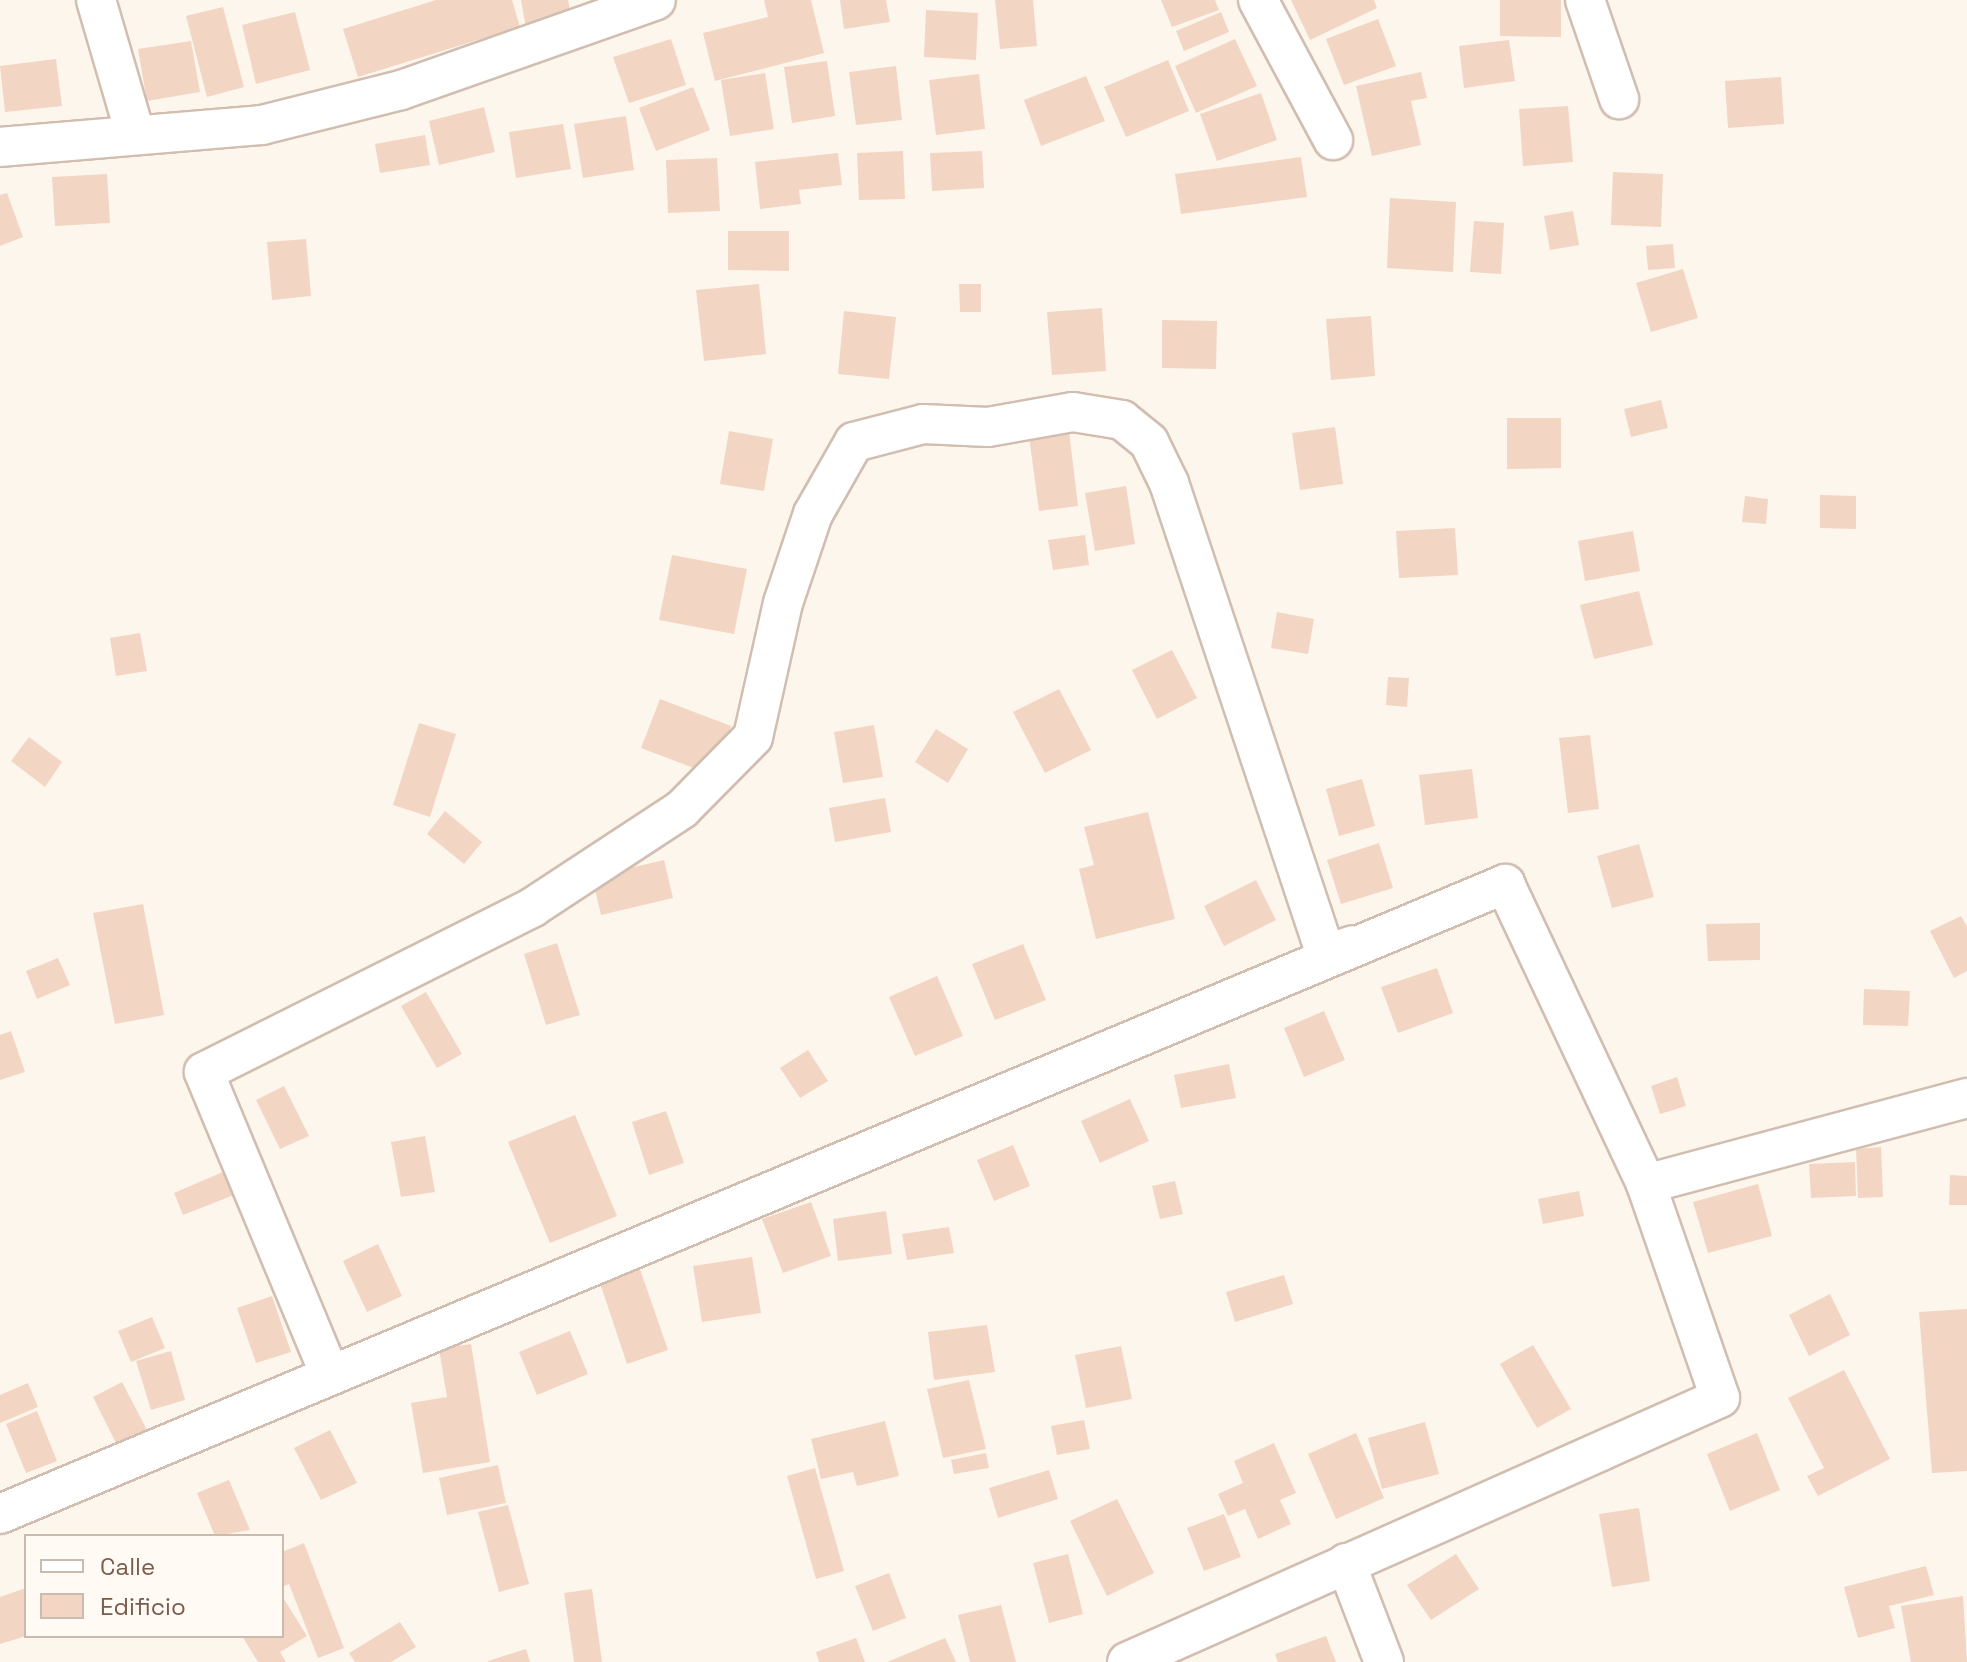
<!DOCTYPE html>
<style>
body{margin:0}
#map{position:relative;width:1967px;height:1662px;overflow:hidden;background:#fdf6ec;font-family:"Space Grotesk",sans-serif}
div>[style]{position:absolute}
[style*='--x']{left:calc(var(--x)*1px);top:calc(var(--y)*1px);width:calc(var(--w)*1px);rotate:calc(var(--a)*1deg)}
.building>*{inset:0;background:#f3d5c3}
.roads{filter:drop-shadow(2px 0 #d1beb0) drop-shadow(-2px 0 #d1beb0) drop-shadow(0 2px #d1beb0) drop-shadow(0 -2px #d1beb0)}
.street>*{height:38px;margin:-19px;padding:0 19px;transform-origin:19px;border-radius:19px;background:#fff}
span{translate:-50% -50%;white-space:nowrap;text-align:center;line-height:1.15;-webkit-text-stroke:8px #fffaf3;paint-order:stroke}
.legend{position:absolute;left:24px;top:1534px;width:260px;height:104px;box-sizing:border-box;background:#fffaf3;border:2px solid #cabbb1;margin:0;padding:10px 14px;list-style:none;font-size:24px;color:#7a5c4d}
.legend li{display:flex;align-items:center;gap:16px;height:40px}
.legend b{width:40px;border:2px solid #cabbb1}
</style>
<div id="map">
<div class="building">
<div style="clip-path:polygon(436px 0,512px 0,520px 27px,358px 77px,343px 29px)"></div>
<div style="clip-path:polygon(521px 0,568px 0,572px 20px,526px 28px)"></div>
<div style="clip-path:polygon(764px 0,811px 0,824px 53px,715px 81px,703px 33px,768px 17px)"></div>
<div style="clip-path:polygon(840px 0,886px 0,890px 22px,844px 29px)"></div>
<div style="clip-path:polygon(995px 0,1033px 0,1037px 46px,1000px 49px)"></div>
<div style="clip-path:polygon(1161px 0,1215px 0,1219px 10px,1172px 27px)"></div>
<div style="clip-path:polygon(1291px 0,1374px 0,1377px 8px,1310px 40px)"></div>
<div style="clip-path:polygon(1500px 0,1561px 0,1561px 37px,1500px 36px)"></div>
<div style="clip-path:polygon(223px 7px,244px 87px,207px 97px,186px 16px)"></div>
<div style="clip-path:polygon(926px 10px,978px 13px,976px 60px,924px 57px)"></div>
<div style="clip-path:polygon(295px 12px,310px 70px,256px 84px,242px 25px)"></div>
<div style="clip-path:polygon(1221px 12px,1229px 32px,1184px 51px,1176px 31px)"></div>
<div style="clip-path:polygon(1378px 19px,1396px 66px,1344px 85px,1326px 39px)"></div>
<div style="clip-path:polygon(671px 39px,686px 85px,629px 103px,613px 57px)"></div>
<div style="clip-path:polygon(1235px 39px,1257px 86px,1196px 113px,1175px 66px)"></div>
<div style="clip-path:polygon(1509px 40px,1515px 81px,1464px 88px,1459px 46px)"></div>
<div style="clip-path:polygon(191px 41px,200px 92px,147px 101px,138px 49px)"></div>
<div style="clip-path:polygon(56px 59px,62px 106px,5px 112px,0 66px)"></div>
<div style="clip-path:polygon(1168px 60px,1189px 111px,1126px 137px,1104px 87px)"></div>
<div style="clip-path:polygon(827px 61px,835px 116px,792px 123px,784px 67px)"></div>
<div style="clip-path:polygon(896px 66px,902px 120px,856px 125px,849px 72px)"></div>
<div style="clip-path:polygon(1421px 72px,1427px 98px,1411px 101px,1421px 145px,1372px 156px,1356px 86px)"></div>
<div style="clip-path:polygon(765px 73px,774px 129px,730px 136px,721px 80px)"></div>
<div style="clip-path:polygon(979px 74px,985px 129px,936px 135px,929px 80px)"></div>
<div style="clip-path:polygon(1086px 76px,1105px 121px,1041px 146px,1024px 100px)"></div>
<div style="clip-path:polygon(1781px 77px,1784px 124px,1728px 128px,1725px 81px)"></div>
<div style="clip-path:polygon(693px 87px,710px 130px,656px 151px,639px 108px)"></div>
<div style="clip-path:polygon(1261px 93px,1277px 140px,1217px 161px,1200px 114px)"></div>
<div style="clip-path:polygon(1568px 106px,1573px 162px,1523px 166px,1519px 109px)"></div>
<div style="clip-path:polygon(484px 107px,495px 152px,439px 165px,429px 121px)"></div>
<div style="clip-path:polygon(626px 116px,634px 170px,583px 178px,574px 124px)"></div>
<div style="clip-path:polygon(563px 124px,571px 169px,516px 178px,509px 132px)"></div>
<div style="clip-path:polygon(425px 135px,430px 165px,380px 173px,375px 144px)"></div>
<div style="clip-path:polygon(903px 151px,905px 199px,859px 200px,857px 153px)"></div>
<div style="clip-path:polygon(982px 151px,984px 188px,932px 191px,930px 153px)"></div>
<div style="clip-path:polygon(838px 153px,842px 185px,799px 190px,801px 204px,760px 209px,755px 162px)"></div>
<div style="clip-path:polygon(1301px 157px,1307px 197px,1181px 214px,1175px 174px)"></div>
<div style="clip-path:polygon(717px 158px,720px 211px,668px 213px,666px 160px)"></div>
<div style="clip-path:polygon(1613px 172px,1663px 174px,1661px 227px,1611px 225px)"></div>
<div style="clip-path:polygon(107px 174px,110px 223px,55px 226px,52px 177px)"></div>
<div style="clip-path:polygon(7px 193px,23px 237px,0 246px,0 195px)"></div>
<div style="clip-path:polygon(1390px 198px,1456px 202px,1453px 272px,1387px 268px)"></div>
<div style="clip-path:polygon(1573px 211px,1579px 245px,1550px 250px,1544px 216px)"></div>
<div style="clip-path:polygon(1474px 221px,1504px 223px,1501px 274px,1470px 272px)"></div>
<div style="clip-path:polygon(728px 231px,789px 231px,789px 271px,728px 270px)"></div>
<div style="clip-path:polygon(306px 239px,311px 296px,272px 300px,267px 242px)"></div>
<div style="clip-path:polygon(1673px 244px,1675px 268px,1648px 270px,1646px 246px)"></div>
<div style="clip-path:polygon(1683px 269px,1698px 318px,1651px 332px,1636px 283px)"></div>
<div style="clip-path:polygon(759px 284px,766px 354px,704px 361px,696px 290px)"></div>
<div style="clip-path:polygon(959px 284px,981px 284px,981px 312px,960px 312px)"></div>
<div style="clip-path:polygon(1102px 308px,1106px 371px,1052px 375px,1047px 312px)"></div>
<div style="clip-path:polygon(844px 311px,896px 317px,889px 379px,838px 374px)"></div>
<div style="clip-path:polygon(1371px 316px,1375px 376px,1331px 380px,1326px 319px)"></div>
<div style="clip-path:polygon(1162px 320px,1217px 321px,1216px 369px,1162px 368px)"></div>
<div style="clip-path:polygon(1661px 400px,1668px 428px,1631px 437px,1624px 409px)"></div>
<div style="clip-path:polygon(1507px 418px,1561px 418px,1561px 468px,1507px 469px)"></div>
<div style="clip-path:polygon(1335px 427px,1343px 484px,1300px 490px,1292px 433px)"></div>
<div style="clip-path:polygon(729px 431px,773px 439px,764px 491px,720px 484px)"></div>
<div style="clip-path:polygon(1069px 431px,1078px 506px,1039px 511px,1029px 436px)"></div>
<div style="clip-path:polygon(1126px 486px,1135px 544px,1095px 551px,1085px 493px)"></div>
<div style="clip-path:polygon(1820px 495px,1856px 496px,1856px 529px,1820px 528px)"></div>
<div style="clip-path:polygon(1745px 496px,1768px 499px,1766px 524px,1742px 522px)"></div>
<div style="clip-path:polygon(1455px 528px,1458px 575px,1399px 578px,1396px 531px)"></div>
<div style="clip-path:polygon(1633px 531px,1640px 571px,1585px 581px,1578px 541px)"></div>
<div style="clip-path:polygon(1085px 535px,1089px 565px,1053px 570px,1048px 540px)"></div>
<div style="clip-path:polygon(672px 555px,747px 569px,734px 634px,659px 620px)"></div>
<div style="clip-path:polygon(1639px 591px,1653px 645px,1594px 659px,1580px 605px)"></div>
<div style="clip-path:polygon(1277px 612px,1314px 619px,1308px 654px,1271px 648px)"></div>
<div style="clip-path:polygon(140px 633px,147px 671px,116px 676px,110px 638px)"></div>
<div style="clip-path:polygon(1172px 650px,1197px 698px,1157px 719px,1132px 670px)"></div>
<div style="clip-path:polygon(1388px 677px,1409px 678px,1407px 707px,1386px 705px)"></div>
<div style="clip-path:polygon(1059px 689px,1091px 750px,1045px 773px,1013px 712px)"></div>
<div style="clip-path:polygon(660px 699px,731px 726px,712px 775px,641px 748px)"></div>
<div style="clip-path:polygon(419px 723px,456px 734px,430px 817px,393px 805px)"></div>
<div style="clip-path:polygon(874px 725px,883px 777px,843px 783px,834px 732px)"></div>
<div style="clip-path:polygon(936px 729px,968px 749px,948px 783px,915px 762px)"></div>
<div style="clip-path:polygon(1590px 735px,1599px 809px,1568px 813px,1559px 738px)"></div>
<div style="clip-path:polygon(29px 737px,62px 762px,45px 787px,11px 761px)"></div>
<div style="clip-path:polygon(1472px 769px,1478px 818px,1425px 825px,1419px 775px)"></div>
<div style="clip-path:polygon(1362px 779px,1375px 826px,1339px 836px,1326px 789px)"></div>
<div style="clip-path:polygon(885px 798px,891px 832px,835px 842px,829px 808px)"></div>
<div style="clip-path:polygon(445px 811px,482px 842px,464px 864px,427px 834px)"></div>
<div style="clip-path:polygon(1148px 812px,1175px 919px,1096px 939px,1079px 869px,1094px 865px,1084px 827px)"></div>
<div style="clip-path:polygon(1379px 843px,1393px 888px,1341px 904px,1327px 860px)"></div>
<div style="clip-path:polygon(1639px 844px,1654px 897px,1612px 908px,1597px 856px)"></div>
<div style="clip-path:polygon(664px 860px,673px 898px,601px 915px,592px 877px)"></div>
<div style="clip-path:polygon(1256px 880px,1276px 920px,1224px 946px,1204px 906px)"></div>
<div style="clip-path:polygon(143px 904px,164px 1015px,115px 1024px,93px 913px)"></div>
<div style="clip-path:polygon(1961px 916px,1967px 927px,1967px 971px,1954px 978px,1930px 931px)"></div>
<div style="clip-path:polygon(1760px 923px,1760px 960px,1708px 961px,1706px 924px)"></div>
<div style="clip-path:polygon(557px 943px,580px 1015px,546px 1025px,524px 954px)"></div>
<div style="clip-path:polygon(1023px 944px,1046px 1000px,995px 1020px,972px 964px)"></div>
<div style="clip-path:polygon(58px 958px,70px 985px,37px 999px,26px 971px)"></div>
<div style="clip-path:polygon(1437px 968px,1453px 1013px,1398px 1033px,1381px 987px)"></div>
<div style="clip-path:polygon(937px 976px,963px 1036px,915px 1056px,889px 997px)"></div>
<div style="clip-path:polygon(1864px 989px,1910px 991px,1908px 1026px,1863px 1025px)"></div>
<div style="clip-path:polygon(426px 992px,462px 1054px,437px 1068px,401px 1006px)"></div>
<div style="clip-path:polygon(1324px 1011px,1345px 1060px,1304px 1077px,1284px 1028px)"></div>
<div style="clip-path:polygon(11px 1031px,25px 1072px,0 1080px,0 1035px)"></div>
<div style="clip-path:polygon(808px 1050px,828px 1081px,800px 1098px,780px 1068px)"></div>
<div style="clip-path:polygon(1229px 1064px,1236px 1098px,1181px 1108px,1174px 1075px)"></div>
<div style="clip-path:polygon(1677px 1077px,1686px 1106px,1660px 1114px,1651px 1086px)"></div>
<div style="clip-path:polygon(284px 1086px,309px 1136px,280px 1149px,256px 1100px)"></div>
<div style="clip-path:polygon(1130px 1099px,1149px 1141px,1100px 1163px,1081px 1121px)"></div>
<div style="clip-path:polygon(666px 1111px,684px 1163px,649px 1175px,632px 1122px)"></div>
<div style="clip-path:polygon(575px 1115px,617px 1216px,550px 1243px,508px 1142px)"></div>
<div style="clip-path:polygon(425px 1136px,435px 1192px,401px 1197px,391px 1142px)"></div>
<div style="clip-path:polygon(1013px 1145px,1030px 1186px,994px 1201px,977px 1160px)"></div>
<div style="clip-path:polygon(1881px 1147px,1883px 1197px,1858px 1198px,1856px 1149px)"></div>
<div style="clip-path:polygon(1855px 1162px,1856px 1196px,1811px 1198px,1809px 1164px)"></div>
<div style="clip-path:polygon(225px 1171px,234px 1195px,183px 1215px,174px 1193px)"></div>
<div style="clip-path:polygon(1950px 1175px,1967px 1176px,1967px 1205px,1949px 1205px)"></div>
<div style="clip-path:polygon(1175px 1181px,1183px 1214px,1160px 1219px,1152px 1186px)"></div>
<div style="clip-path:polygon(1758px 1184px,1772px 1236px,1708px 1253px,1693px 1202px)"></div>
<div style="clip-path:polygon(1579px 1191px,1584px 1216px,1543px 1224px,1538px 1199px)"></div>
<div style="clip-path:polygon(811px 1202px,831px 1256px,783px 1273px,762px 1219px)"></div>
<div style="clip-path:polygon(886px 1211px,892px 1254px,838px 1261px,833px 1219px)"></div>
<div style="clip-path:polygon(949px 1227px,954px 1253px,907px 1260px,902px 1234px)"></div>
<div style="clip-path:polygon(378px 1244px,402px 1296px,367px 1312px,343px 1261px)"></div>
<div style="clip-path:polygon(752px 1257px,761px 1313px,702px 1322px,693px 1266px)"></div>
<div style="clip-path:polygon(640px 1269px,668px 1350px,627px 1364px,600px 1283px)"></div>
<div style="clip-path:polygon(1284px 1275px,1293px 1304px,1235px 1322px,1226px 1292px)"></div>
<div style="clip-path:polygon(1830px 1294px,1850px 1335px,1809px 1356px,1789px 1315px)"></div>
<div style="clip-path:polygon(272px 1296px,291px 1352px,256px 1363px,237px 1308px)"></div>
<div style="clip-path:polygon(1967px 1309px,1967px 1471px,1932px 1473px,1919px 1312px)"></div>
<div style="clip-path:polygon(152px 1317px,165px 1348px,131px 1362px,118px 1331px)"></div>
<div style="clip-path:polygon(987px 1325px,995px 1372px,934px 1380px,928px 1332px)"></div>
<div style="clip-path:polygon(570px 1331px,588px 1374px,537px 1395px,519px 1352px)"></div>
<div style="clip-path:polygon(471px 1344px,490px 1462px,423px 1473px,411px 1403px,447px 1397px,439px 1349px)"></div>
<div style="clip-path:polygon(1533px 1345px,1571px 1409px,1537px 1428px,1500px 1364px)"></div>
<div style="clip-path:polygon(1121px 1346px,1132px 1399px,1086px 1408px,1075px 1355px)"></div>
<div style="clip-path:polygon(171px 1351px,185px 1400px,151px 1410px,136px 1361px)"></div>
<div style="clip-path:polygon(1844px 1370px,1890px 1459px,1818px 1496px,1807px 1476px,1824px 1468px,1788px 1398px)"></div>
<div style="clip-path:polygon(969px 1380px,986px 1449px,943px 1458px,927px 1389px)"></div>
<div style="clip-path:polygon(122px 1382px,147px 1430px,117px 1445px,93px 1397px)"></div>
<div style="clip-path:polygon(28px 1383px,38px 1407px,0 1423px,0 1395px)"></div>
<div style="clip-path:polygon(37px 1411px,57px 1461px,26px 1473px,6px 1424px)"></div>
<div style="clip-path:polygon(1084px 1420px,1090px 1449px,1057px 1455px,1051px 1426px)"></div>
<div style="clip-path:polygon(885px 1421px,899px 1476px,857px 1486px,853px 1472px,821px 1479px,811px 1439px)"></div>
<div style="clip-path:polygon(1425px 1422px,1439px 1474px,1382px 1489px,1368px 1438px)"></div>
<div style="clip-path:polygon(330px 1430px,357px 1483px,321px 1500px,294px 1448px)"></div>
<div style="clip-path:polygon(1356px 1433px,1384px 1498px,1336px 1519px,1308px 1454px)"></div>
<div style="clip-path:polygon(1757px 1433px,1780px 1490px,1730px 1511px,1707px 1454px)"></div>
<div style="clip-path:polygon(1274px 1443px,1296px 1493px,1280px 1500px,1291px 1524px,1258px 1539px,1245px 1509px,1228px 1516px,1218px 1494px,1243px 1483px,1234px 1461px)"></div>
<div style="clip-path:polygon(986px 1453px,989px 1468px,954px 1474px,951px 1460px)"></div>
<div style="clip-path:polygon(498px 1465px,506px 1503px,447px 1515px,439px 1478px)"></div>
<div style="clip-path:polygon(815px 1468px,844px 1571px,816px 1579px,787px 1476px)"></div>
<div style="clip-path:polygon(1049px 1470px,1058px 1499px,998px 1518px,989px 1488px)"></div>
<div style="clip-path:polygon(229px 1480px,250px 1530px,215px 1536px,197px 1493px)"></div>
<div style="clip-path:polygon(1117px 1499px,1154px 1573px,1107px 1596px,1070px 1521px)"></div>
<div style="clip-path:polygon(508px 1505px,529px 1584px,499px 1592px,478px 1512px)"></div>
<div style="clip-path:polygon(1639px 1508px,1650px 1581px,1612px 1587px,1599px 1514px)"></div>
<div style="clip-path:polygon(1224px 1514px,1241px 1557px,1204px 1571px,1187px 1528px)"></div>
<div style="clip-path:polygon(304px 1543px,344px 1648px,318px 1658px,289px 1584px,282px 1587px,282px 1552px)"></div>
<div style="clip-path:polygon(1068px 1554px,1083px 1614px,1049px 1623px,1033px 1563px)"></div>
<div style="clip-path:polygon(1456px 1554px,1479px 1589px,1431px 1620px,1407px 1585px)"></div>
<div style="clip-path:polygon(1926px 1566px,1934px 1595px,1889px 1606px,1895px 1628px,1858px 1638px,1844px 1587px)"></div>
<div style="clip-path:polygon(889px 1573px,906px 1618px,873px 1631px,855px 1586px)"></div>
<div style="clip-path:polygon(26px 1588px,26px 1636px,0 1644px,0 1597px)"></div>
<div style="clip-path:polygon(592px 1589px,602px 1662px,574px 1662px,564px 1593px)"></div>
<div style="clip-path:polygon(282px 1596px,307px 1636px,280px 1652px,286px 1662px,258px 1662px,242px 1636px,282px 1636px)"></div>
<div style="clip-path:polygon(1963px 1596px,1967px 1662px,1911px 1662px,1901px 1606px)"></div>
<div style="clip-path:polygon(1001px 1605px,1016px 1662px,970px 1662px,958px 1615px)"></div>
<div style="clip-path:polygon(400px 1622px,416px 1647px,391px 1662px,355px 1662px,349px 1653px)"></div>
<div style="clip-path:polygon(1326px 1636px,1336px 1662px,1278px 1662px,1275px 1654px)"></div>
<div style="clip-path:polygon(856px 1638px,865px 1662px,819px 1662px,816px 1652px)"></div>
<div style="clip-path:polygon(945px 1638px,956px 1662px,887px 1662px)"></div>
<div style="clip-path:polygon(526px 1649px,530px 1662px,488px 1662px,488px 1661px)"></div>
</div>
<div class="roads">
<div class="street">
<div style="--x:96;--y:0;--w:139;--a:73.7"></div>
<div style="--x:1258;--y:0;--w:159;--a:61.8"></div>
<div style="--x:1585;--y:0;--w:105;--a:71"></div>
<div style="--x:0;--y:147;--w:263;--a:-4.8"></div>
<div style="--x:262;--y:125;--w:143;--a:-14.1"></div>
<div style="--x:401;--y:90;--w:270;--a:-19.4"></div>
<div style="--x:1646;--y:1184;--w:332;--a:-15"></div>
<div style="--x:330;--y:1375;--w:328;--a:-112.6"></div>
<div style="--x:204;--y:1072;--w:368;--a:-26.6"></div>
<div style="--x:533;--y:907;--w:178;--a:-33.3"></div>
<div style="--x:682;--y:809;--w:101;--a:-45.4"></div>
<div style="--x:753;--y:737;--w:137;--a:-77.4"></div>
<div style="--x:783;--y:603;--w:94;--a:-71.4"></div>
<div style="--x:813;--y:514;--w:83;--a:-60.3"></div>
<div style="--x:854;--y:442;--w:71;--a:-14.6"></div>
<div style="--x:923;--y:424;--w:65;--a:2.6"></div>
<div style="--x:988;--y:427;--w:86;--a:-10"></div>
<div style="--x:1073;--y:412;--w:50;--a:9.3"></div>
<div style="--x:1122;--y:420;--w:35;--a:39"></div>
<div style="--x:1149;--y:442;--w:46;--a:64"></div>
<div style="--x:1169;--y:483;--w:496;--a:71.6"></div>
<div style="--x:1326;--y:954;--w:28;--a:-18"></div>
<div style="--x:0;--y:1514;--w:1632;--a:-22.71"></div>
<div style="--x:1505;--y:884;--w:331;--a:64.8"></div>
<div style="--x:1646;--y:1184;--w:226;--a:70.9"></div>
<div style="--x:1720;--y:1398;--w:649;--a:156"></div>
<div style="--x:1346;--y:1563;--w:106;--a:69"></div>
</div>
</div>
<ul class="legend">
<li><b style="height:10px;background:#fff"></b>Calle</li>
<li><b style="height:22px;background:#f3d5c3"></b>Edificio</li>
</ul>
</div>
